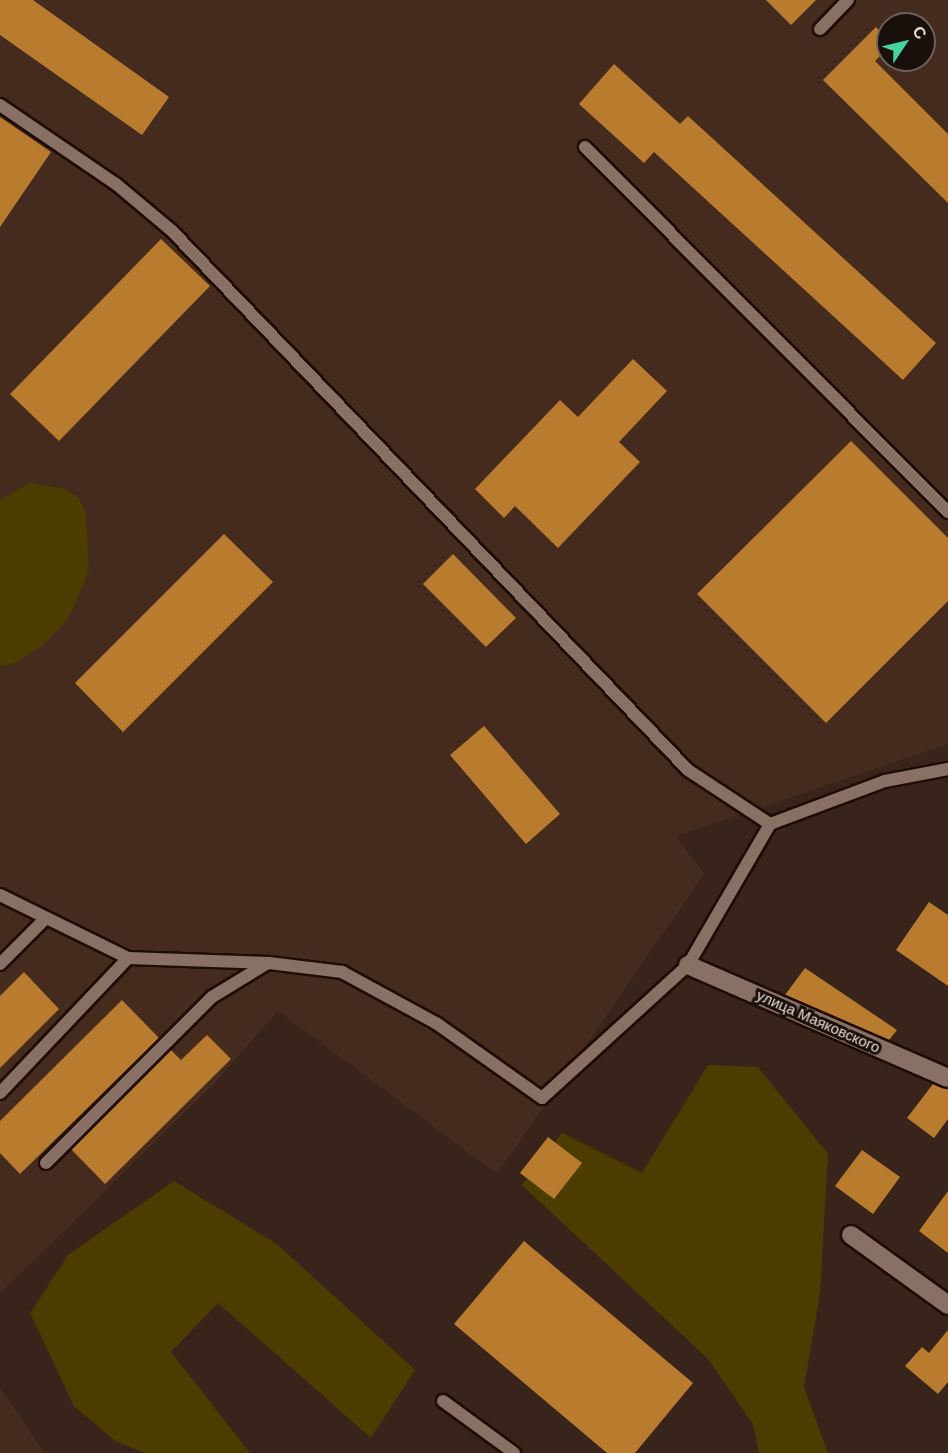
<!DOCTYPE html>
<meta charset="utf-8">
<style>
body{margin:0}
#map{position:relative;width:948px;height:1453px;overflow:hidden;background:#39241b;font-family:"DM Sans",sans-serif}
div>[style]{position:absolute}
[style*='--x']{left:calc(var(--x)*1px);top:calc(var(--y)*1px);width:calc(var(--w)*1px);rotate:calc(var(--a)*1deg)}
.built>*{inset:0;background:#452a1e}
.green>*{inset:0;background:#4c3c00}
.building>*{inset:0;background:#b97b2e}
.roads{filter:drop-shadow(2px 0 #1f0c05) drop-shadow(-2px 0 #1f0c05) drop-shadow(0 2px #1f0c05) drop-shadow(0 -2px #1f0c05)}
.lane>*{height:12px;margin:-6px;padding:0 6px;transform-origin:6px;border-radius:6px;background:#897065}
.street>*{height:18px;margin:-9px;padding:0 9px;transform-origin:9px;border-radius:9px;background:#897065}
span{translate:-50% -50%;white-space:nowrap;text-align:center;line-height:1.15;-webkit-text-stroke:6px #190f0b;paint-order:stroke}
.street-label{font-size:15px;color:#e8d9d3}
.north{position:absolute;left:876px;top:12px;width:60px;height:60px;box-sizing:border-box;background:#190f0b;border:2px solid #6c605b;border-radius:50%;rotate:55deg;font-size:16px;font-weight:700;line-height:24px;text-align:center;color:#e8d9d3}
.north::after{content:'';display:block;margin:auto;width:21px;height:27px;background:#45d49f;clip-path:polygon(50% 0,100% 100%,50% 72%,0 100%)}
</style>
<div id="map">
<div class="built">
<div style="clip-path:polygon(evenodd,0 0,948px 0,948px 744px,676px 836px,704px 874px,497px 1174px,278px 1011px,213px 1085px,0 1294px,0 0,888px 24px,924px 24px,924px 60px,888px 60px,888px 24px)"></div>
<div style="clip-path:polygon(0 1388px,45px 1453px,0 1453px)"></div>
</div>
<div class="green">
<div style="clip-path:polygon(30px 483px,66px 489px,80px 499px,86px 514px,89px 571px,68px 619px,43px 645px,15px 663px,0 666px,0 500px)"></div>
<div style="clip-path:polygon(708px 1065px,758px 1067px,828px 1154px,820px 1294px,804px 1387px,828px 1453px,759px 1453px,753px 1424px,708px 1359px,522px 1185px,562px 1133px,642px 1173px)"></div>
<div style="clip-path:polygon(174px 1181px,277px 1244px,415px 1370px,371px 1438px,218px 1303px,171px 1352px,250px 1453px,145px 1453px,115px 1441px,74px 1406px,30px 1313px,68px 1255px)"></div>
</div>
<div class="building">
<div style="clip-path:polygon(0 0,33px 0,169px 97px,142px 135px,0 35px)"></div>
<div style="clip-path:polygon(766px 0,816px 0,791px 25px)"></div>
<div style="clip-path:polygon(876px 27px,888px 39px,888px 48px,875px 61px,948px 134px,948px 203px,823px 80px)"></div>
<div style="clip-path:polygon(614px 64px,680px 124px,688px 116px,936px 343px,903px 380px,654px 152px,644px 163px,579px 104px)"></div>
<div style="clip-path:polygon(0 117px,51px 152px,0 227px)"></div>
<div style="clip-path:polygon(161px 239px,210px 286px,59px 441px,10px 394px)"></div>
<div style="clip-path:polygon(633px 359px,667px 391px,619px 442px,640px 462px,558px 548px,515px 506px,504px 518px,475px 489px,560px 400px,578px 417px)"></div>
<div style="clip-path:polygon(851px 441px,948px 538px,948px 601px,826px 723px,697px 594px)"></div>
<div style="clip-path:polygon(224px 534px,273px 582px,123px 732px,75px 683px)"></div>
<div style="clip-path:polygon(453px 554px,516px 618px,486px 647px,423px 584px)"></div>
<div style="clip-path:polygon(484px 726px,560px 814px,526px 844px,450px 755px)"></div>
<div style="clip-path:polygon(929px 902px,948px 915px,948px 986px,896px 950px)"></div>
<div style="clip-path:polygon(805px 968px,897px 1030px,889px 1040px,785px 995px)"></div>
<div style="clip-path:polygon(24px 972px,59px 1009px,0 1068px,0 996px)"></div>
<div style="clip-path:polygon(122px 1000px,159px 1038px,20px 1174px,0 1153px,0 1121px)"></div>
<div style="clip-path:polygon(207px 1035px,231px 1059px,105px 1184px,71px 1149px,171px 1050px,181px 1060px)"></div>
<div style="clip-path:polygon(933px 1084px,948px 1089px,948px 1119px,934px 1138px,907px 1118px)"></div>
<div style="clip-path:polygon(548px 1137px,582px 1163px,554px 1199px,520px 1173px)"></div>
<div style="clip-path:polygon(862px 1150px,900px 1177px,873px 1214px,835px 1186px)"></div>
<div style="clip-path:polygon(948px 1191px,948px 1253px,919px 1231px)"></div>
<div style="clip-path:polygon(524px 1241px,693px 1383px,635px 1453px,607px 1453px,454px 1324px)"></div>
<div style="clip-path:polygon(948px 1330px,948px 1382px,938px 1394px,905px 1366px,922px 1347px,929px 1353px)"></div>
</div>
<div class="roads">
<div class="lane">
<div style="--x:820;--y:29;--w:40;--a:-46"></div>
<div style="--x:0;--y:105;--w:140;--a:34.3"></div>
<div style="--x:116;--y:184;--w:73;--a:40"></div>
<div style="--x:172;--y:231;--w:746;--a:46.25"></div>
<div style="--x:688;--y:770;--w:98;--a:33.4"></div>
<div style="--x:585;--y:147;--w:515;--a:45.16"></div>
<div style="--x:0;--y:895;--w:143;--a:26.2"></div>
<div style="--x:128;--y:958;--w:141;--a:2"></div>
<div style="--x:269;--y:963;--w:74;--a:7"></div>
<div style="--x:342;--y:972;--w:107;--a:28.5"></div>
<div style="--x:436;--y:1023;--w:130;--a:35.3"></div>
<div style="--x:542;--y:1098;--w:197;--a:-42.3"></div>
<div style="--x:688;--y:965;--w:163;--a:-59.8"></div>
<div style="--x:770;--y:824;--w:123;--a:-20.5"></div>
<div style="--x:885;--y:781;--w:64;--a:-10.8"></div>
<div style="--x:0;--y:964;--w:65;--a:-45"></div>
<div style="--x:0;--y:1093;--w:186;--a:-46.5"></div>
<div style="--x:46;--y:1163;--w:235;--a:-45"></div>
<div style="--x:212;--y:997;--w:66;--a:-31.3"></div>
<div style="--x:443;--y:1401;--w:88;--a:36.2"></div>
</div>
<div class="street">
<div style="--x:688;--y:965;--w:283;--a:23.5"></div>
<div style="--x:851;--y:1235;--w:120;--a:35.8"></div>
</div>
</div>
<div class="street-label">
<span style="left:818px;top:1022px;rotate:24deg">улица Маяковского</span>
</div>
<div class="north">С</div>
</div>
